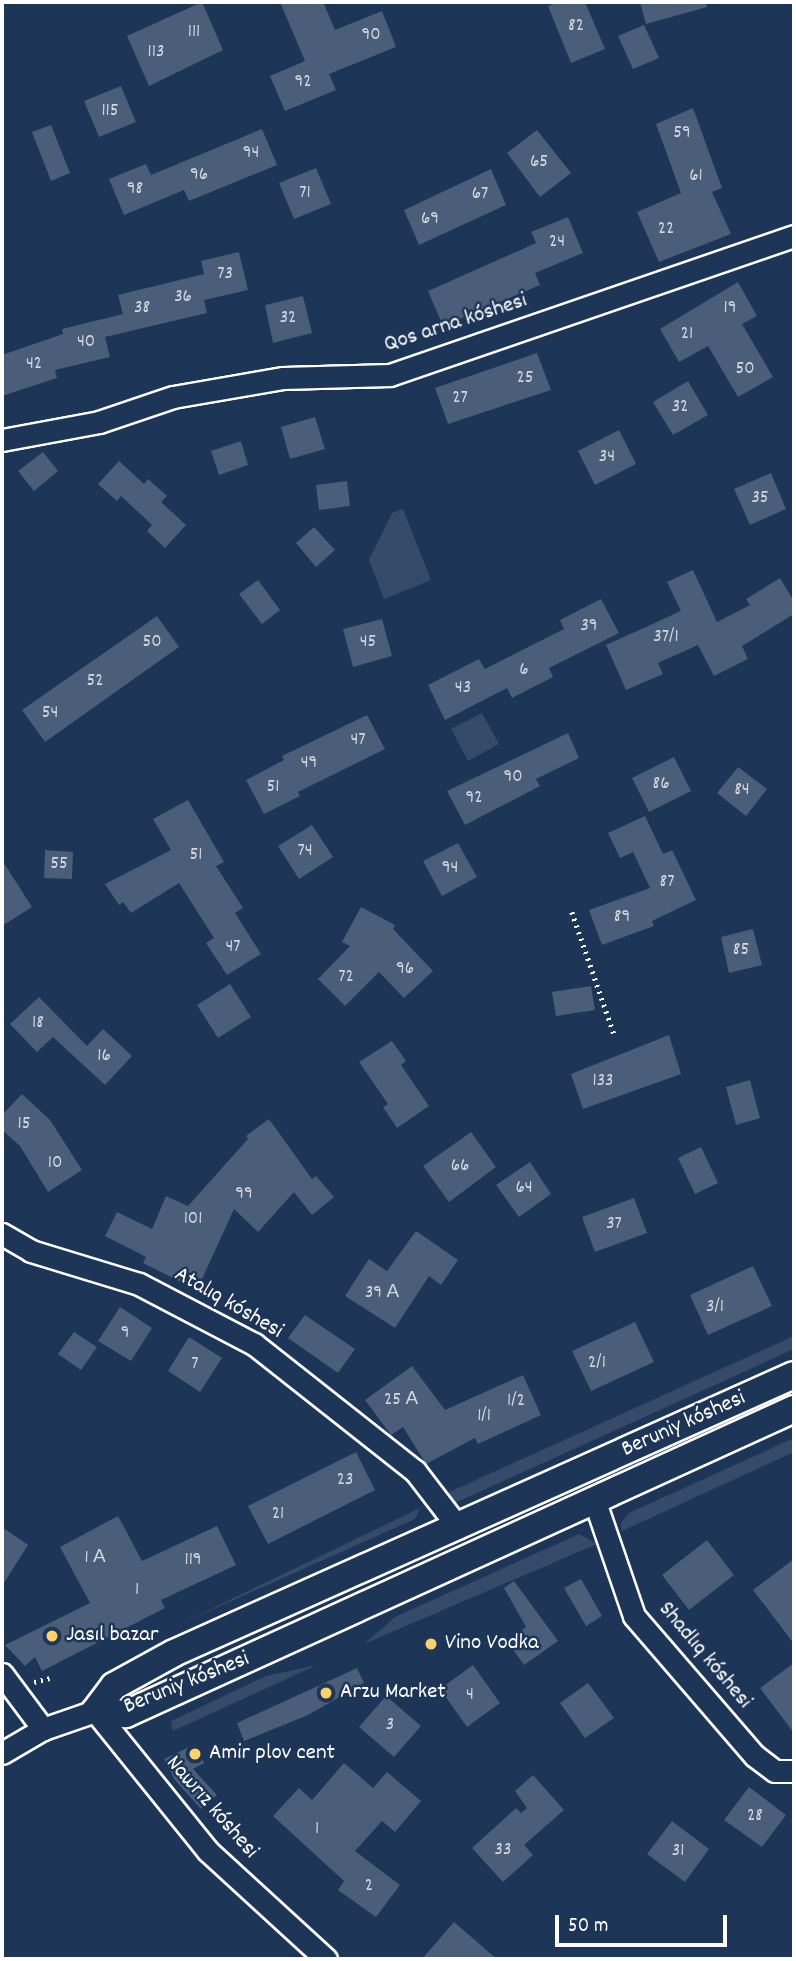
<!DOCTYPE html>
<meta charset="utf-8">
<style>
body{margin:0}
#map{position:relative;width:796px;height:1961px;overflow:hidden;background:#1d3557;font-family:Dekko,sans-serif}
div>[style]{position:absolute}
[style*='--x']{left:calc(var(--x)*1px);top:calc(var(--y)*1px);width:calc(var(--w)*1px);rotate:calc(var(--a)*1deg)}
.green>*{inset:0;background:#364b69}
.building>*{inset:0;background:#4a5d79}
.path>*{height:4.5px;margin-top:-2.25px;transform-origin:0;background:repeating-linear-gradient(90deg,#fff 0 2px,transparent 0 7px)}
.roads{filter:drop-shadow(2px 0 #fff) drop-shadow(-2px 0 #fff) drop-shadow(0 2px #fff) drop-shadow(0 -2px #fff)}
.minor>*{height:21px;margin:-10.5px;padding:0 10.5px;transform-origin:10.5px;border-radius:10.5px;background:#1d3557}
.tertiary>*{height:26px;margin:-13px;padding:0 13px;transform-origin:13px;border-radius:13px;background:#1d3557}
.dots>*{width:19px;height:19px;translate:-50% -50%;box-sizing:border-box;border:4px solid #1d3557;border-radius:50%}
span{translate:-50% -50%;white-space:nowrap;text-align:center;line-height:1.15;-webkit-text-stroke:5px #1d3557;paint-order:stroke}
.number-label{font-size:19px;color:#d2d6de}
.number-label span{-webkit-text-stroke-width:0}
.street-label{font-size:23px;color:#fff}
.poi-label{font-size:23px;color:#fff}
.left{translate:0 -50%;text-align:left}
.frame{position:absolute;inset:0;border:4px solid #fff;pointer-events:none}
.scale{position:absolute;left:555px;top:1915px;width:172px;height:32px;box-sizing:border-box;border:4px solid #fff;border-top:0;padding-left:9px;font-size:21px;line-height:24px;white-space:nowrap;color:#fff;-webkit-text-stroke:5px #1d3557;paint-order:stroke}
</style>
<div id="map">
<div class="green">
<div style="clip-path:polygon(403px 509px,431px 580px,384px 599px,369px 560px,392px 513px)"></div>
<div style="clip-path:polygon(482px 713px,499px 744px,468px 761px,451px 729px)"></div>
<div style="clip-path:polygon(794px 1336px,794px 1349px,455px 1503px,445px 1494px)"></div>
<div style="clip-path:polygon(794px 1438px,794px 1452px,622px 1531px,621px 1523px,629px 1513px)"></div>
<div style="clip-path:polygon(420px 1508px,415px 1519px,180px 1624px)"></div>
<div style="clip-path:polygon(579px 1534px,597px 1544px,364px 1644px,395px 1617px)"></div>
<div style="clip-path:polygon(317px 1665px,173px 1731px,171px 1721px,266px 1676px)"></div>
</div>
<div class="building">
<div style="clip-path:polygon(202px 2px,223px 50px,149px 86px,127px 36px)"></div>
<div style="clip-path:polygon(280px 2px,323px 2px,335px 30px,382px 11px,396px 47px,329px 74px,336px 90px,285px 111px,270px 76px,305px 61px)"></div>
<div style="clip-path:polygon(557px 2px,585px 2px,605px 49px,571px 63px,548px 6px)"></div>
<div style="clip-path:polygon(640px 2px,706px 2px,707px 7px,646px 24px)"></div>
<div style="clip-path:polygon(644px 25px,659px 58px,633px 69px,618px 36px)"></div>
<div style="clip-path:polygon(121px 86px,136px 122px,99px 137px,84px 101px)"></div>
<div style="clip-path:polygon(693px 108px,722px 188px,712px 192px,731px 234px,659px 262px,637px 212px,681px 193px,656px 124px)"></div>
<div style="clip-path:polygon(51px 125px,70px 173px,51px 181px,32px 132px)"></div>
<div style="clip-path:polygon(262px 129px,277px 165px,189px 201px,184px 190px,124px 215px,109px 179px,146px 164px,151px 175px)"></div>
<div style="clip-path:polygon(537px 130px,571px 173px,540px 197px,507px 153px)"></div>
<div style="clip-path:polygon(316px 168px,331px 204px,294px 219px,279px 183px)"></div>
<div style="clip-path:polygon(491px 169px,506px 205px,419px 245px,404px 210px)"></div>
<div style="clip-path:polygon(568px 217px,583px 253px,535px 273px,540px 285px,443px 326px,428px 291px,536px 243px,531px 232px)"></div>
<div style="clip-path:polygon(239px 252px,248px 290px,204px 300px,207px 313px,105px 337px,110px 357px,55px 370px,57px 378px,2px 396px,2px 355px,63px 334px,62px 329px,123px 314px,118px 295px,204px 274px,201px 261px)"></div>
<div style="clip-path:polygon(738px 282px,757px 316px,742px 324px,773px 377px,738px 397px,708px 346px,679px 362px,660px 329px)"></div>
<div style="clip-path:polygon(303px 296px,312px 333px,273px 343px,265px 305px)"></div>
<div style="clip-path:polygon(537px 353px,551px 390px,448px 424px,435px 388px)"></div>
<div style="clip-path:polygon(688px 381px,708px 415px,673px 435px,653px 402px)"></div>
<div style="clip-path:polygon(315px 417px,325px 449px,290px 459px,281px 427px)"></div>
<div style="clip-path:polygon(619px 430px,636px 464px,595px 485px,578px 451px)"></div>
<div style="clip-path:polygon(241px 441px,248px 465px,219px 475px,211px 451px)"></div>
<div style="clip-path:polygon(43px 452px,58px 471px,34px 491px,18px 471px)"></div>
<div style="clip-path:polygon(119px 461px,144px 484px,148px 479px,167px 496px,161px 502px,186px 525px,165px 548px,147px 531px,152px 525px,121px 496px,117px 501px,98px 484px)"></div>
<div style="clip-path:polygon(771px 473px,786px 509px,750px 525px,734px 489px)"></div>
<div style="clip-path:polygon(347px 481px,350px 506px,319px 510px,316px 485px)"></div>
<div style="clip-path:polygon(314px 527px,335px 550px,316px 567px,296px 543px)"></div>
<div style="clip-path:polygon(693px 570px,717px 622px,750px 605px,746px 599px,780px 578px,794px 601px,794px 614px,742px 646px,748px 659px,714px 676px,698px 645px,658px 663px,663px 674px,626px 690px,606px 645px,681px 611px,667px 582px)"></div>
<div style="clip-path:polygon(258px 580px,280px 610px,262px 624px,239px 594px)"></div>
<div style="clip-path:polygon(601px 599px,619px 633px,549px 668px,553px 677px,512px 698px,507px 688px,445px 720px,428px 685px,479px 659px,485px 669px,564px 629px,560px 620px)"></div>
<div style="clip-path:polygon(157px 616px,179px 647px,45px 742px,22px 710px)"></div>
<div style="clip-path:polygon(382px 619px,392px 656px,353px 667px,343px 629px)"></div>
<div style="clip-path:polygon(367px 715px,385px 749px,298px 792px,300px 796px,264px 814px,246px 780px,284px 760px,282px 756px)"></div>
<div style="clip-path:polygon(568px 733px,579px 758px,536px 779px,540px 786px,465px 825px,447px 791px)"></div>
<div style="clip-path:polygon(674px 757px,691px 791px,649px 812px,632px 778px)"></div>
<div style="clip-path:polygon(738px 767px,767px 789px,746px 816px,717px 793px)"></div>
<div style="clip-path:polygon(188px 800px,224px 862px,216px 866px,243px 908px,235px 913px,261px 954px,227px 975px,206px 943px,214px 938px,179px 883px,131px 913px,123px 902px,119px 905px,105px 884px,171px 850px,153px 819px)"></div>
<div style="clip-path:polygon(645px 816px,663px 854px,672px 850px,696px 900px,652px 921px,654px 926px,602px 945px,589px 910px,650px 888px,633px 852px,620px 858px,608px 833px)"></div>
<div style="clip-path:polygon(312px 825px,333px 857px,299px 879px,278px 846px)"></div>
<div style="clip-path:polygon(458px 843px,477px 877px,442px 896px,423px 861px)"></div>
<div style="clip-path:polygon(45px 850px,73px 852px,72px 879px,44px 878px)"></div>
<div style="clip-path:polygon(2px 860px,32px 907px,2px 926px)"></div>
<div style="clip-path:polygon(361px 907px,395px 925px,393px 929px,433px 971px,404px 998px,379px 972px,345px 1006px,318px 979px,350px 946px,342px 942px)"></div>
<div style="clip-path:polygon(753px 929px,762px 965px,729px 973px,721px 937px)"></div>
<div style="clip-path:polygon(230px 984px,251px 1017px,218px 1038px,197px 1005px)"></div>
<div style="clip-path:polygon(591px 986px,595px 1010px,556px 1016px,552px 992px)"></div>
<div style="clip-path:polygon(39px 997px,87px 1046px,103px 1029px,132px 1056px,105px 1085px,53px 1037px,37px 1052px,10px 1024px)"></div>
<div style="clip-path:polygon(669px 1035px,681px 1074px,583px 1109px,571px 1074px)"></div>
<div style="clip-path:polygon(392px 1041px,406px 1061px,401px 1065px,429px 1106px,397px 1128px,383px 1107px,388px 1104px,359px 1062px)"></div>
<div style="clip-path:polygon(750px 1080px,760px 1118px,736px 1125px,726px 1087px)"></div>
<div style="clip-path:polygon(22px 1094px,50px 1120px,82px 1170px,48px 1192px,20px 1146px,2px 1130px,2px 1115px)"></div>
<div style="clip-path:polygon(269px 1119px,312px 1179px,316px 1176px,334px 1197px,312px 1215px,294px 1192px,258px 1232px,234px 1209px,197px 1290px,143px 1263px,146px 1257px,105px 1236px,117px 1212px,152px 1229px,166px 1196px,188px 1206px,248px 1139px,246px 1136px)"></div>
<div style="clip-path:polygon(471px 1132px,496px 1167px,449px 1202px,423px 1166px)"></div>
<div style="clip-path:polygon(701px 1147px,718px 1183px,695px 1194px,678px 1158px)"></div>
<div style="clip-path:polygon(530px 1162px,551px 1194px,519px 1217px,496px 1185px)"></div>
<div style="clip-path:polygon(634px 1198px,647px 1233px,595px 1252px,582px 1217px)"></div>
<div style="clip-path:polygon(416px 1231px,458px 1260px,441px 1285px,429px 1276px,395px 1328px,345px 1296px,369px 1259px,387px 1271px)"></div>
<div style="clip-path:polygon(753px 1266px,772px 1306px,708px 1335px,690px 1295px)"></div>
<div style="clip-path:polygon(120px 1307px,152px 1328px,131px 1361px,98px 1341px)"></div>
<div style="clip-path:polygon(305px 1315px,355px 1349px,338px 1373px,288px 1338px)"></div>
<div style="clip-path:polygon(635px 1322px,654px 1362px,591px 1391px,572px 1351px)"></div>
<div style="clip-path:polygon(74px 1332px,97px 1347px,81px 1370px,58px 1354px)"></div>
<div style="clip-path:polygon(189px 1337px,222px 1358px,200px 1392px,168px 1371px)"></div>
<div style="clip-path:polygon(412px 1366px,445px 1410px,523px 1375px,541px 1415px,478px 1444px,475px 1438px,426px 1464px,403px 1427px,391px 1435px,365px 1400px)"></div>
<div style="clip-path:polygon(356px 1452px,375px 1490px,268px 1544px,248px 1506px)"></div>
<div style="clip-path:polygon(118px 1516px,142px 1561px,217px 1526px,236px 1565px,161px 1600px,165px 1608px,42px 1671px,35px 1657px,25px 1666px,5px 1645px,90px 1603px,60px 1547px)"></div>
<div style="clip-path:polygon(2px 1527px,28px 1545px,2px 1586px)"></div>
<div style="clip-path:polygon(707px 1540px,734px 1575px,689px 1610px,662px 1575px)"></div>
<div style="clip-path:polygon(794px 1559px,794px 1644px,753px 1590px)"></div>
<div style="clip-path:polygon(581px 1579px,602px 1616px,586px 1626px,564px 1588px)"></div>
<div style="clip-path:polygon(514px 1581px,558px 1641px,524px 1665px,507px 1641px,526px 1627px,504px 1588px)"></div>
<div style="clip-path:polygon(794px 1663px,794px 1733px,760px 1688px)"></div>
<div style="clip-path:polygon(473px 1665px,500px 1703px,467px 1727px,440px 1689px)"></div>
<div style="clip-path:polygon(357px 1668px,364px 1683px,308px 1715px,244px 1741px,237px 1723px)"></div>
<div style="clip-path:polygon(588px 1683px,614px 1718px,585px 1738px,560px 1703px)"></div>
<div style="clip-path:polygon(386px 1696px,421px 1726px,394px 1757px,359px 1727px)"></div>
<div style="clip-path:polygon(195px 1744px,204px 1763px,193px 1769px,217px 1795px,201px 1809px,175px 1780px,164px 1759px)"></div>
<div style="clip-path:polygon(344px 1763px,373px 1788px,387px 1772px,421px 1801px,395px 1832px,382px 1821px,355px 1851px,400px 1885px,376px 1917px,338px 1890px,344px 1881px,273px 1816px,299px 1788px,312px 1800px)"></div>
<div style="clip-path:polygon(533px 1775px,564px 1810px,524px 1845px,533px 1855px,503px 1882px,472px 1848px,516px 1808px,521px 1813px,527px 1808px,515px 1791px)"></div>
<div style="clip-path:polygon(749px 1787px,786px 1815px,762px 1847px,724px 1820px)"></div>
<div style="clip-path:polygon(672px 1821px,709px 1849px,685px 1882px,647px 1854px)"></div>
<div style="clip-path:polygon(454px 1922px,497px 1959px,422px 1959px)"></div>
</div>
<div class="path">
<div style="--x:572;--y:912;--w:129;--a:71"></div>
<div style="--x:34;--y:1682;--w:16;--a:-14"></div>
</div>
<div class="roads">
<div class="minor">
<div style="--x:2;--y:440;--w:99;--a:-10.5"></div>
<div style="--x:99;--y:422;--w:78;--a:-18.7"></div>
<div style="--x:173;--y:397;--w:112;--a:-9.8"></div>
<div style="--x:283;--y:378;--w:107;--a:-1.6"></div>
<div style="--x:390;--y:375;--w:427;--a:-19"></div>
<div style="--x:2;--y:1234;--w:34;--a:30"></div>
<div style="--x:31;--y:1251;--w:113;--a:17"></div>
<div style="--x:139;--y:1284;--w:130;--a:27.6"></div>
<div style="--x:254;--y:1344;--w:205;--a:38.3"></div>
<div style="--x:415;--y:1471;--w:71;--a:52.5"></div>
<div style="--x:595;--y:1502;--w:120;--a:71.1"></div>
<div style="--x:634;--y:1616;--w:185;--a:49.2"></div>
<div style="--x:755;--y:1756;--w:25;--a:37"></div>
<div style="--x:775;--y:1771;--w:19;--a:0"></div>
<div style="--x:2;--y:1674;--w:69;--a:53.3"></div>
<div style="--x:2;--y:1753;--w:48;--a:-30.3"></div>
<div style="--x:43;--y:1729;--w:55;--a:-19.1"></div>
<div style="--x:95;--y:1711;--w:180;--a:51.1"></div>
<div style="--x:208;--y:1851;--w:160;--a:42.5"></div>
</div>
<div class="tertiary">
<div style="--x:95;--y:1711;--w:31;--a:-53"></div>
<div style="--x:114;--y:1686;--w:68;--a:-28.8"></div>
<div style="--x:174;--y:1653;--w:679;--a:-24.15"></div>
<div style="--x:95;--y:1711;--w:31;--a:6"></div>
<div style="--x:126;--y:1714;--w:734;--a:-24.54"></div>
</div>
</div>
<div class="dots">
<div style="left:52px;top:1636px;background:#ffd166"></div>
<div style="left:431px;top:1644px;background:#ffd166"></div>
<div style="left:326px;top:1693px;background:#ffd166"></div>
<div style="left:195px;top:1754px;background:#ffd166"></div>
</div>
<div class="number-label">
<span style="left:576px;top:27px">82</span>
<span style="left:194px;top:33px">111</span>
<span style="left:371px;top:36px">90</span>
<span style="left:156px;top:53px">113</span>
<span style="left:303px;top:83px">92</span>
<span style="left:110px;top:112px">115</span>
<span style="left:682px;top:134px">59</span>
<span style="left:251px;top:154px">94</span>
<span style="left:539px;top:163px">65</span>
<span style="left:199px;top:176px">96</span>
<span style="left:696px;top:177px">61</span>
<span style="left:135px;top:190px">98</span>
<span style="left:305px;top:194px">71</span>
<span style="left:480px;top:195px">67</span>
<span style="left:430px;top:220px">69</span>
<span style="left:666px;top:230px">22</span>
<span style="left:557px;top:243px">24</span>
<span style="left:225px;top:275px">73</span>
<span style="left:183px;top:298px">36</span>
<span style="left:142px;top:309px">38</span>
<span style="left:730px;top:309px">19</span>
<span style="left:288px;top:319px">32</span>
<span style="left:687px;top:335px">21</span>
<span style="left:86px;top:343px">40</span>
<span style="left:34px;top:365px">42</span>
<span style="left:745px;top:370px">50</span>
<span style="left:525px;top:379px">25</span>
<span style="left:460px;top:399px">27</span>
<span style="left:680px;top:408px">32</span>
<span style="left:607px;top:458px">34</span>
<span style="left:760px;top:499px">35</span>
<span style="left:589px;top:627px">39</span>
<span style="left:666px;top:638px">37/1</span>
<span style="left:152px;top:643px">50</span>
<span style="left:368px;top:643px">45</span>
<span style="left:524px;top:671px">6</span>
<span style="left:95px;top:682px">52</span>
<span style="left:463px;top:689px">43</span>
<span style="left:50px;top:714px">54</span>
<span style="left:358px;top:741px">47</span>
<span style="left:309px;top:764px">49</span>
<span style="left:513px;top:778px">90</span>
<span style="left:661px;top:785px">86</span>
<span style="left:273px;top:788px">51</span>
<span style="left:742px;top:791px">84</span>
<span style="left:474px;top:799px">92</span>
<span style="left:305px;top:852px">74</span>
<span style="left:196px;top:856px">51</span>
<span style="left:59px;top:865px">55</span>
<span style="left:450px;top:869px">94</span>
<span style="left:667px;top:883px">87</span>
<span style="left:622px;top:918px">89</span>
<span style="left:233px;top:948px">47</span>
<span style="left:741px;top:951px">85</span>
<span style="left:405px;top:970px">96</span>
<span style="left:346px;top:978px">72</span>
<span style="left:38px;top:1024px">18</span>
<span style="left:104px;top:1057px">16</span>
<span style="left:603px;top:1082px">133</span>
<span style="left:24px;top:1125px">15</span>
<span style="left:55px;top:1164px">10</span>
<span style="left:460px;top:1167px">66</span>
<span style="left:524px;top:1189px">64</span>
<span style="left:244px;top:1195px">99</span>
<span style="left:193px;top:1220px">101</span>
<span style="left:614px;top:1225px">37</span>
<span style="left:382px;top:1294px">39 А</span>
<span style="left:715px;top:1308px">3/1</span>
<span style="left:125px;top:1334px">9</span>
<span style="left:597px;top:1364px">2/1</span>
<span style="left:195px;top:1365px">7</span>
<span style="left:401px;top:1401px">25 А</span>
<span style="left:516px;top:1402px">1/2</span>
<span style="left:484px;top:1417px">1/1</span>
<span style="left:345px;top:1481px">23</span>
<span style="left:278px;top:1515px">21</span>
<span style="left:95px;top:1559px">1 А</span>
<span style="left:193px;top:1561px">119</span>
<span style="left:137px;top:1591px">1</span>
<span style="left:470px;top:1696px">4</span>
<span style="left:390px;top:1726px">3</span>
<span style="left:755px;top:1817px">28</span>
<span style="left:317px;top:1830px">1</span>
<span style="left:503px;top:1851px">33</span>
<span style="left:678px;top:1852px">31</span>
<span style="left:369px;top:1887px">2</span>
</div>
<div class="street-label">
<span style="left:456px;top:324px;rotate:-18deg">Qos arna kóshesi</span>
<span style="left:228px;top:1304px;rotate:30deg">Atalıq kóshesi</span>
<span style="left:684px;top:1425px;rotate:-24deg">Beruniy kóshesi</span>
<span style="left:704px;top:1656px;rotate:50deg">Shadlıq kóshesi</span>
<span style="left:187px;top:1684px;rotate:-22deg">Beruniy kóshesi</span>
<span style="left:211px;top:1808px;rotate:49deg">Nawrız kóshesi</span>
</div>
<div class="poi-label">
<span class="left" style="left:66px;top:1636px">Jasıl bazar</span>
<span class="left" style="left:445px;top:1644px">Vino Vodka</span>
<span class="left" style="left:340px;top:1693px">Arzu Market</span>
<span class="left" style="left:209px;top:1754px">Amir plov cent</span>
</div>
<div class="frame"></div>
<div class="scale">50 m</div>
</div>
